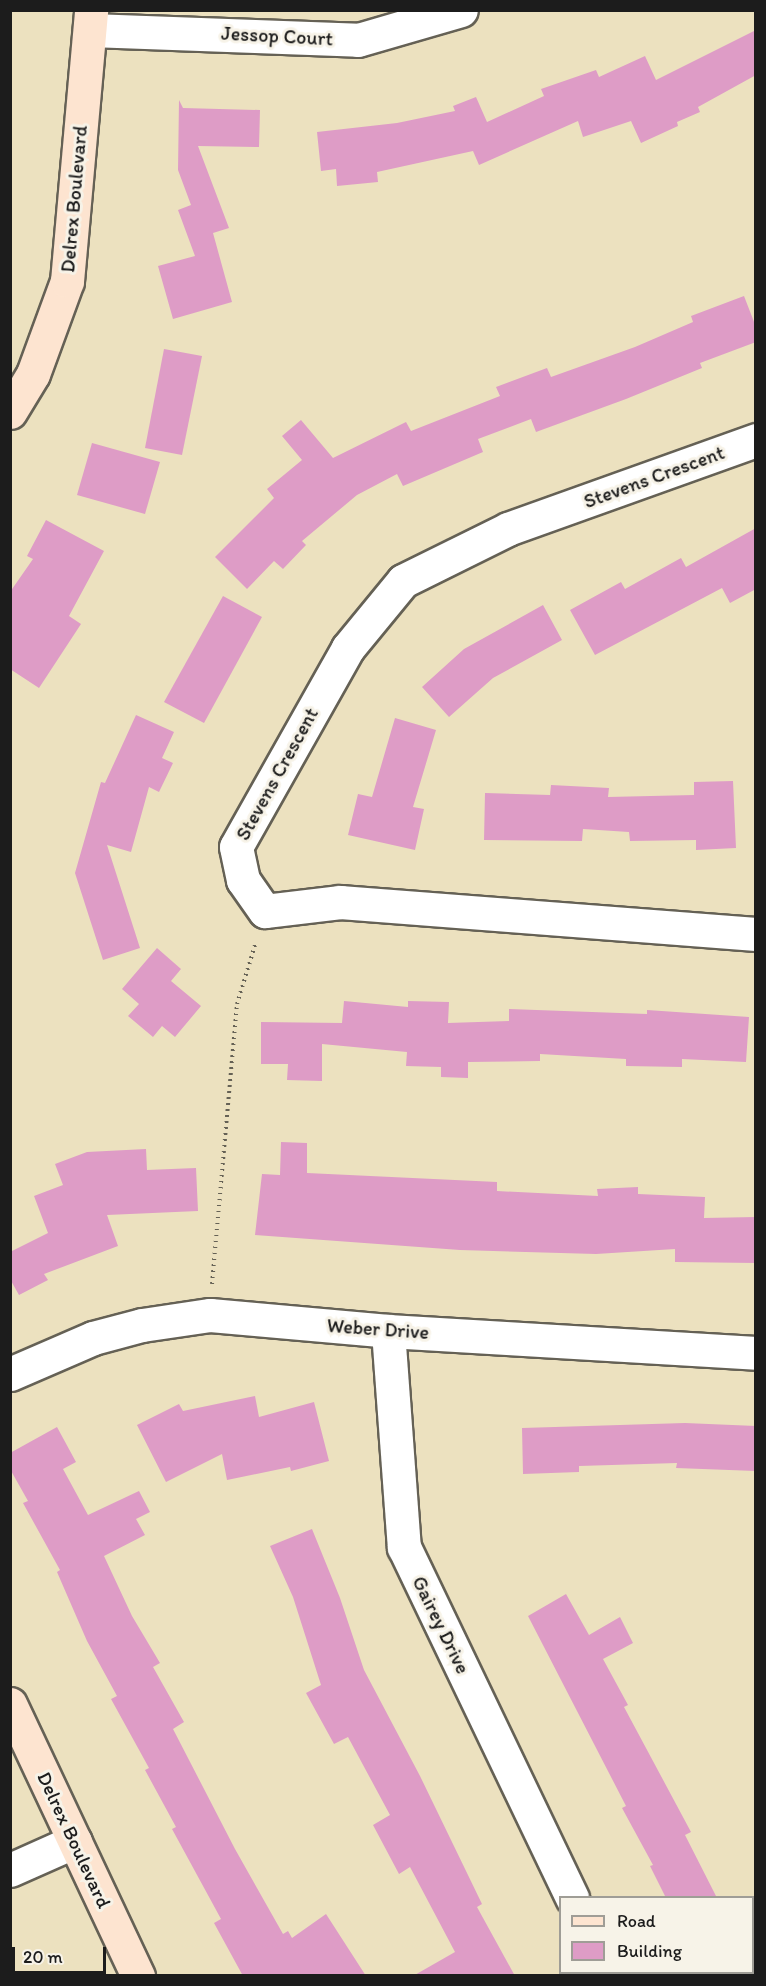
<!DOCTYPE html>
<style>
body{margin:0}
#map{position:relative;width:766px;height:1986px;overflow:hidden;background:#ece1bf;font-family:Itim,sans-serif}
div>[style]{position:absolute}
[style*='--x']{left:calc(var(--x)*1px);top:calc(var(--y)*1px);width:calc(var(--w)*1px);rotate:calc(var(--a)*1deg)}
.building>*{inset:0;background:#de9cc6}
.path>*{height:4px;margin-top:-2px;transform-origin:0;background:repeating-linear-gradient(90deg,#656155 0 1.5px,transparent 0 6px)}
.roads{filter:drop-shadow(2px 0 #656155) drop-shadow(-2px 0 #656155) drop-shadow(0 2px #656155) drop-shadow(0 -2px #656155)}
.street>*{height:33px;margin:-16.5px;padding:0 16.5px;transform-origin:16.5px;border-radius:16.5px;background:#fff}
.secondary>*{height:33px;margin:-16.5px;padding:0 16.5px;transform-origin:16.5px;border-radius:16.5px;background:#fde4d0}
span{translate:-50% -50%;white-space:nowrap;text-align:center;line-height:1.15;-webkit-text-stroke:6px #f7f3e8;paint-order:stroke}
.street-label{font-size:20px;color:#1c1c1c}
.frame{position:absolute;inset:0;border:12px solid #1c1c1c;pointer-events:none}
.legend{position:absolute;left:559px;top:1896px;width:195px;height:78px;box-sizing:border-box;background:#f7f3e8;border:2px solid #9f9d96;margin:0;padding:8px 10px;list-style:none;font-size:18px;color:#1c1c1c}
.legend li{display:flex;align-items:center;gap:12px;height:30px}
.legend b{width:30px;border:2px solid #9f9d96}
.scale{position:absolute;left:12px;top:1947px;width:94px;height:27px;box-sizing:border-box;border:3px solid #1c1c1c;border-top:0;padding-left:8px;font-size:18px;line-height:21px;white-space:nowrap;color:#1c1c1c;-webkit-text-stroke:4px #f7f3e8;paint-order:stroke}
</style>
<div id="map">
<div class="building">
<div style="clip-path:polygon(756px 30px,756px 75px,698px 107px,700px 112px,677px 122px,678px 126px,641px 143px,631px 121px,583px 137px,578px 121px,479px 165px,473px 151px,377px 172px,378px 182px,337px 186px,336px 169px,321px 171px,317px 132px,397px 123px,455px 111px,453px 106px,476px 97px,487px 122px,544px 96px,541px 89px,596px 70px,599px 77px,645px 56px,656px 80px)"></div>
<div style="clip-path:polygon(179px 100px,183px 108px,260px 110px,259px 147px,198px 146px,229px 228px,213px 233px,232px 302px,173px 319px,158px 266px,195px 256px,178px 210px,191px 205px,178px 170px)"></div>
<div style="clip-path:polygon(744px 296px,756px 327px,756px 342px,700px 363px,702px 368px,626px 399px,536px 432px,531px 419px,478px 439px,483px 452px,403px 486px,397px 474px,357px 495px,302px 541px,306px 545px,283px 569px,274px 561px,247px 589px,215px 557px,274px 498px,267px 489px,302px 460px,282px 436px,301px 420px,333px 458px,406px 422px,411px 431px,500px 396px,496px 387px,547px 368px,551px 377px,635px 347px,693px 322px,691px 316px)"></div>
<div style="clip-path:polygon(164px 349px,202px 356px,182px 455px,145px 448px)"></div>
<div style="clip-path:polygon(92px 443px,160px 462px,145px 514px,77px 495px)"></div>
<div style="clip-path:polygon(46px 520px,104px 551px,69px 616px,81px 624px,39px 688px,10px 669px,10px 592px,33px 559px,27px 556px)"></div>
<div style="clip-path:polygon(756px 528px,756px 589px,730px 603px,722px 588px,595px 655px,570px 610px,621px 582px,625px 589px,681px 558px,686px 567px)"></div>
<div style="clip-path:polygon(223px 596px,262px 617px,204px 723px,164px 702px)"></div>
<div style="clip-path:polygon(543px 605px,562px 640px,493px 678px,449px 717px,422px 687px,464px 649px)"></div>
<div style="clip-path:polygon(136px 715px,174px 732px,162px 758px,173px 763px,159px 792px,149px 787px,131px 852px,107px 845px,140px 948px,103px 960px,75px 873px,101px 782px,105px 783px)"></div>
<div style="clip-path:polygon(395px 718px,436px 730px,413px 807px,424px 809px,415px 850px,348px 835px,358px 794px,372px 797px)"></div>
<div style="clip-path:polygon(733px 781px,736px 848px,696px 850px,696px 840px,630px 841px,629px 832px,583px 829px,582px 841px,484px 840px,485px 793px,550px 795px,551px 785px,609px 788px,608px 797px,694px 795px,694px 782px)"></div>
<div style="clip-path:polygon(157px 948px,181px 969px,171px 981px,201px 1006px,175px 1037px,162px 1026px,153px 1037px,128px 1016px,139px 1004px,122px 989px)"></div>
<div style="clip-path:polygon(344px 1001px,408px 1007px,408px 1001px,449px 1002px,448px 1023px,509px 1021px,509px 1009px,647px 1014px,647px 1010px,749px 1017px,746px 1062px,682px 1059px,682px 1067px,626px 1066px,626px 1059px,540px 1054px,540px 1061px,468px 1062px,468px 1078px,441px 1077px,441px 1067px,406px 1066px,407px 1052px,322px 1044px,322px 1081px,287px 1080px,288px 1064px,261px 1064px,261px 1022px,342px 1023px)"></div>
<div style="clip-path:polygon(281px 1142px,307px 1143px,307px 1173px,497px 1182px,497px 1191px,598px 1196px,597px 1189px,638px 1187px,638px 1194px,705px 1197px,704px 1218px,756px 1217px,756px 1263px,675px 1262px,675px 1249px,596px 1254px,460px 1250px,255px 1235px,262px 1174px,280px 1175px)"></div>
<div style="clip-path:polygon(146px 1149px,147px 1170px,196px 1168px,198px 1211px,107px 1215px,118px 1246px,44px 1274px,48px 1280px,19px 1295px,10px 1279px,10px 1252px,48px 1233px,34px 1196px,63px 1185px,55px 1164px,87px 1152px)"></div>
<div style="clip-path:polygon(255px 1396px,259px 1417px,314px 1402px,329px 1461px,291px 1471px,290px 1467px,227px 1480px,222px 1454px,166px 1482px,137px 1425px,179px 1404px,183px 1411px)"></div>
<div style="clip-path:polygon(685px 1423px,756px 1426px,756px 1471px,676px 1468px,677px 1463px,579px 1466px,579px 1472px,523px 1474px,522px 1428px)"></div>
<div style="clip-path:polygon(57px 1427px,76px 1462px,63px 1469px,88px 1515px,139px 1491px,150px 1512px,136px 1519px,145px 1535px,104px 1556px,132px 1616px,160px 1663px,153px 1667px,184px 1722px,173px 1729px,235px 1849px,283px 1934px,288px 1931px,292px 1938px,326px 1914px,366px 1976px,243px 1976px,214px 1923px,221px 1919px,172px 1829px,176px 1827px,145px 1770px,149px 1768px,111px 1699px,117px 1696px,87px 1641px,57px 1572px,60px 1570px,23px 1503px,28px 1501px,10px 1469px,10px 1453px)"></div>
<div style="clip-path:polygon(312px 1529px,340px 1598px,364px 1670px,420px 1776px,482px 1904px,477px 1907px,515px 1976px,413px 1976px,455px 1952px,410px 1867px,399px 1874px,373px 1825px,390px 1815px,348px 1737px,334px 1744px,306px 1693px,321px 1685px,293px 1597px,270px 1546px)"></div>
<div style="clip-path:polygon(566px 1594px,589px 1635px,620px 1617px,633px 1643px,603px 1659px,628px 1705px,624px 1707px,691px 1832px,685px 1835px,717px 1898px,666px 1898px,650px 1866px,653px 1865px,622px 1808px,626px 1806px,528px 1616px)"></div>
</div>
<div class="path">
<div style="--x:212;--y:1284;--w:281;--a:-84.9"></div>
<div style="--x:237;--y:1004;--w:65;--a:-73"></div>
</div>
<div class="roads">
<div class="street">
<div style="--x:90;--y:30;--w:268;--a:2.1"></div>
<div style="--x:358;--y:40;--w:107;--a:-16.2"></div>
<div style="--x:756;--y:440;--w:263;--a:160.3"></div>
<div style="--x:508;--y:529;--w:117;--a:153.7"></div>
<div style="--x:403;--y:581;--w:87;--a:129.4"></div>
<div style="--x:348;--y:648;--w:228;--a:119.4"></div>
<div style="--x:236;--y:847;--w:34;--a:78"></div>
<div style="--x:243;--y:880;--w:38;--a:55"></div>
<div style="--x:265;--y:911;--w:76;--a:-6.8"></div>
<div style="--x:340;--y:902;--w:417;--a:4.4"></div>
<div style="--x:388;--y:1331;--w:217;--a:85.8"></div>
<div style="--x:404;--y:1547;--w:389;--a:64.4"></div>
<div style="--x:10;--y:1374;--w:90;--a:-23.4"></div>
<div style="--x:93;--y:1338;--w:51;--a:-14.9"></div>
<div style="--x:142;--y:1325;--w:69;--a:-8.4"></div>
<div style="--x:210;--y:1315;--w:179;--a:5.1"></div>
<div style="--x:388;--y:1331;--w:369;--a:3.4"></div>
<div style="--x:10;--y:1870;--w:71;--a:-24"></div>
<div style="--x:602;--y:1972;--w:4;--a:76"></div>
</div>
<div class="secondary">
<div style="--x:10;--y:412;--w:44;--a:-58.8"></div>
<div style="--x:33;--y:374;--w:99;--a:-69.9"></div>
<div style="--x:67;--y:281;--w:272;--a:-84.9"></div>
<div style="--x:10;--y:1704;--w:301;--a:64.8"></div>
</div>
</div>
<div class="street-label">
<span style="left:277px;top:36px;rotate:3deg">Jessop Court</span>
<span style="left:74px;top:199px;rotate:-85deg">Delrex Boulevard</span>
<span style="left:654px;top:477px;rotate:-20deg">Stevens Crescent</span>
<span style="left:277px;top:774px;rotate:-61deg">Stevens Crescent</span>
<span style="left:378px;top:1329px;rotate:4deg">Weber Drive</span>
<span style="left:441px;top:1625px;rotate:64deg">Gairey Drive</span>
<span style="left:74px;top:1840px;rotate:65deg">Delrex Boulevard</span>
</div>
<div class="frame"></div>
<ul class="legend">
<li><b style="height:8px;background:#fde4d0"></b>Road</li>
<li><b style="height:16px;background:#de9cc6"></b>Building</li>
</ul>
<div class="scale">20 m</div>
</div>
